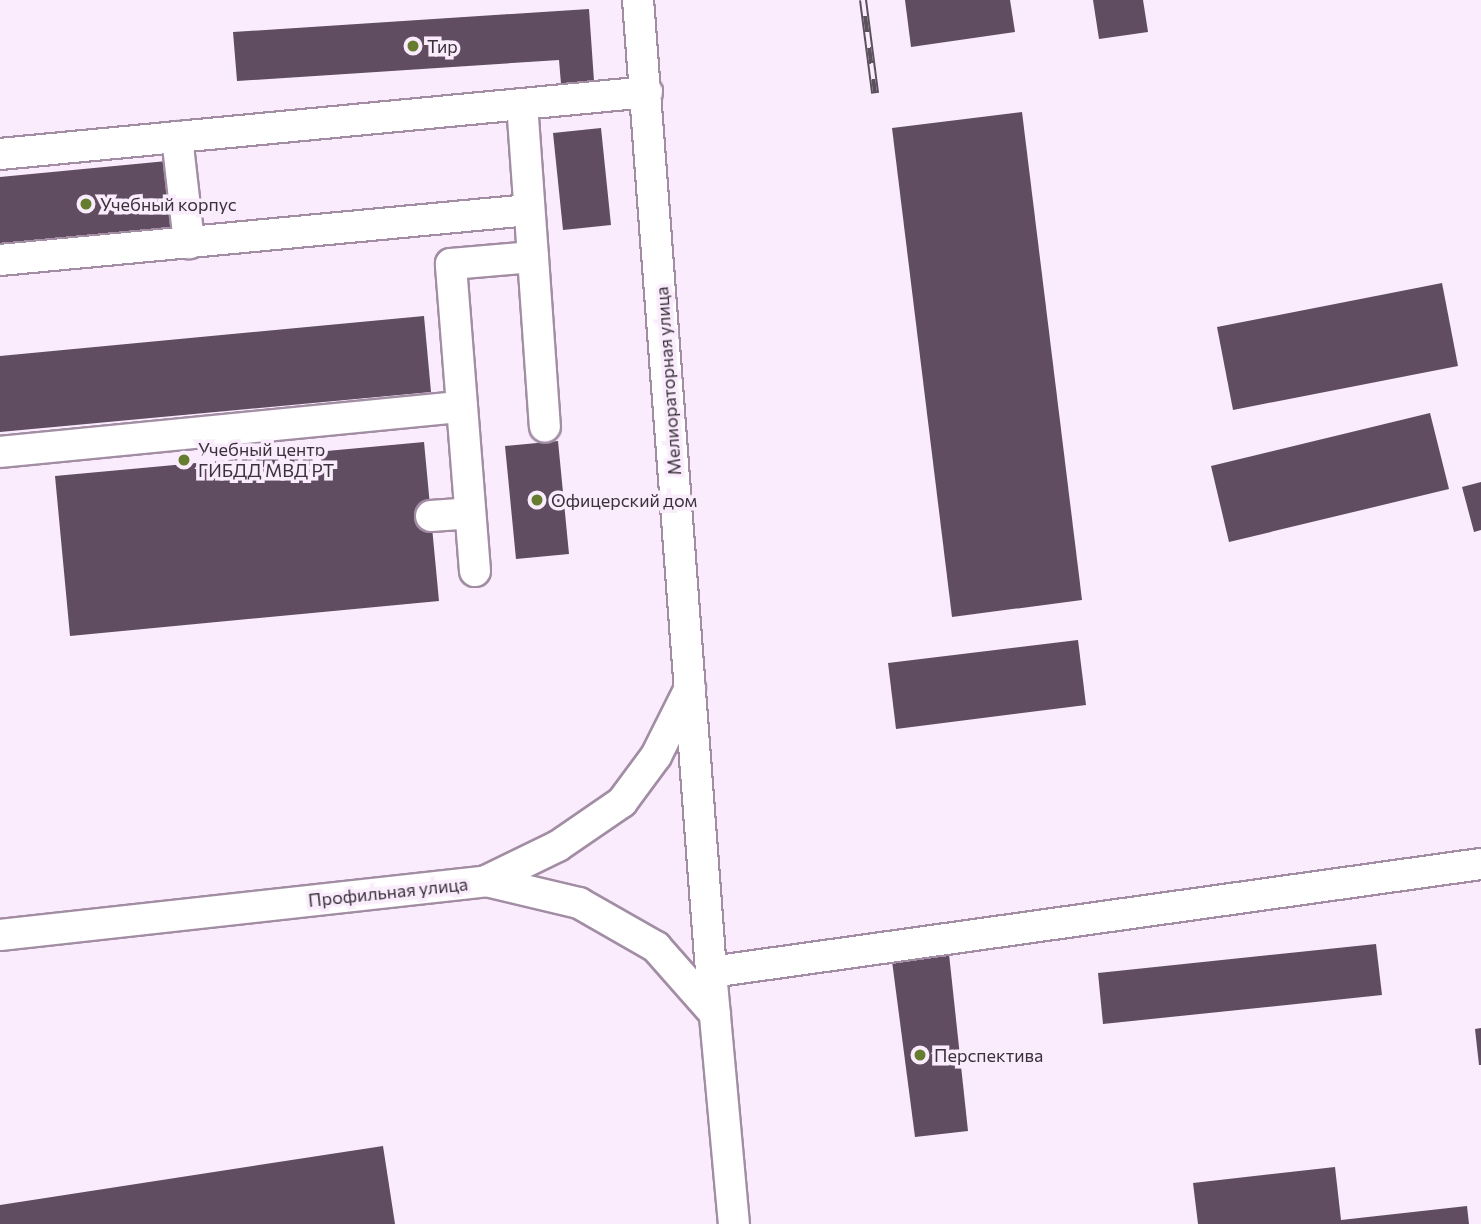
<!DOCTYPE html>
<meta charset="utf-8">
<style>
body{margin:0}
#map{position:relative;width:1481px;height:1224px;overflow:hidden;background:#faecfc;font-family:Commissioner,sans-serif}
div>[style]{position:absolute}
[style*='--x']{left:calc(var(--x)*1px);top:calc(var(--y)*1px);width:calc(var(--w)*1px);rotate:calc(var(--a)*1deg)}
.building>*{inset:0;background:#604d62}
.roads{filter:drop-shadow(2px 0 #a28da4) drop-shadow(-2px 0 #a28da4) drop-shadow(0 2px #a28da4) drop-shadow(0 -2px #a28da4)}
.minor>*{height:30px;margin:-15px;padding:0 15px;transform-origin:15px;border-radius:15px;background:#fff}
.rail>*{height:8px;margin-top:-4px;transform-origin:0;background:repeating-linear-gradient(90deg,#faecfc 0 16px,#5a515c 0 32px);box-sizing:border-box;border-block:2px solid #5a515c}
.dots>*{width:19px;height:19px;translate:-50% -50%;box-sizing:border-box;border:4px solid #faecfc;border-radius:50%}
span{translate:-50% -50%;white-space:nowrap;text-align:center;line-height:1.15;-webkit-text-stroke:7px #faecfc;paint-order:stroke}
.poi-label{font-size:18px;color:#3a313b}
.left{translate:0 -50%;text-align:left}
.street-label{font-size:18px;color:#3a313b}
</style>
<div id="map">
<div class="building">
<div style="clip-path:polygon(905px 0,1010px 0,1015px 32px,911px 47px)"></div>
<div style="clip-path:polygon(1093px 0,1143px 0,1148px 32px,1099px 39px)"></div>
<div style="clip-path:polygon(589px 9px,594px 81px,561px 84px,559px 60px,237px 81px,233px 32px)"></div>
<div style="clip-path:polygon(1022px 112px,1082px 600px,952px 617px,892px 128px)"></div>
<div style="clip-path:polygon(601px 128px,611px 225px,563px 230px,553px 133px)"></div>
<div style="clip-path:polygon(167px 161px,174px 232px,0 249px,0 177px)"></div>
<div style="clip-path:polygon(1442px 283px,1458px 366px,1233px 410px,1217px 327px)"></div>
<div style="clip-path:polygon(424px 316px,431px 392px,0 432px,0 356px)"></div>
<div style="clip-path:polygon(1430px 413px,1449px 489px,1229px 542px,1211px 466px)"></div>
<div style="clip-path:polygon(558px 441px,569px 554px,516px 559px,505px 446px)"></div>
<div style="clip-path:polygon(424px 442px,439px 601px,70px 636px,55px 476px)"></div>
<div style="clip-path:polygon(1481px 482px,1481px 530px,1474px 532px,1462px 487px)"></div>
<div style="clip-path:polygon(1078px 640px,1086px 705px,896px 729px,888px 663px)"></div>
<div style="clip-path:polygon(1376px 944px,1382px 995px,1103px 1024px,1098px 973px)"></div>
<div style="clip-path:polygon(949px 954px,968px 1131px,915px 1137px,892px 961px)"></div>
<div style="clip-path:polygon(1481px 1028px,1481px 1065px,1479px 1065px,1475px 1029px)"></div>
<div style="clip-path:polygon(383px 1146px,395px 1224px,0 1224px,0 1205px)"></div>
<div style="clip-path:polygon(1335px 1167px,1341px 1220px,1467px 1206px,1469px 1224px,1198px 1224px,1193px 1183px)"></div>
</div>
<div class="roads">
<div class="minor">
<div style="--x:638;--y:0;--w:975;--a:85.7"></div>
<div style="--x:711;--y:972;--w:253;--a:84.8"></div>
<div style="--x:177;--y:137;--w:107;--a:83.5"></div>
<div style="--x:0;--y:154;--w:650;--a:-5.47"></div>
<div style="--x:533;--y:257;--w:170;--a:86"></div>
<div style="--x:0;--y:260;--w:531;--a:-5.4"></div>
<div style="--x:0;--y:452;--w:464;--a:-5.6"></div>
<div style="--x:431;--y:516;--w:39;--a:-4"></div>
<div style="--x:475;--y:571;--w:308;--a:-94.5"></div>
<div style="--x:451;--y:264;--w:82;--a:-4.9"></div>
<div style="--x:533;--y:257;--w:153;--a:-94.1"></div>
<div style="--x:486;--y:881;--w:96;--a:13.3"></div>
<div style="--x:579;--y:903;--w:89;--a:29.7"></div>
<div style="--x:656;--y:947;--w:89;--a:48.6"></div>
<div style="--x:0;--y:935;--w:489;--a:-6.3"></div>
<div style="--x:486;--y:881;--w:80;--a:-25.9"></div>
<div style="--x:558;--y:846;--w:78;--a:-34.5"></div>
<div style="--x:622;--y:802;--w:57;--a:-53.5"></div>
<div style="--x:656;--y:756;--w:76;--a:-63.4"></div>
<div style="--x:711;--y:972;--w:777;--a:-7.99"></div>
</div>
</div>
<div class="rail">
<div style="--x:863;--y:0;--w:94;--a:82.6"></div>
</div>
<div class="dots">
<div style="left:413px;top:46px;background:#667d2f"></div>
<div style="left:86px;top:204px;background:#667d2f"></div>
<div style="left:184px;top:460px;background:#667d2f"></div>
<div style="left:537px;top:500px;background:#667d2f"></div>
<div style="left:920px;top:1055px;background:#667d2f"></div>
</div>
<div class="poi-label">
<span class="left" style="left:427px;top:46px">Тир</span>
<span class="left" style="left:100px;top:204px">Учебный корпус</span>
<span class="left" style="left:198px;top:460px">Учебный центр<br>ГИБДД МВД РТ</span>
<span class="left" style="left:551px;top:500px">Офицерский дом</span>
<span class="left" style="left:934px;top:1055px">Перспектива</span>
</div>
<div class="street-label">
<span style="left:668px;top:381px;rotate:-94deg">Мелиораторная улица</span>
<span style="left:388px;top:892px;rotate:-6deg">Профильная улица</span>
</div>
</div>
